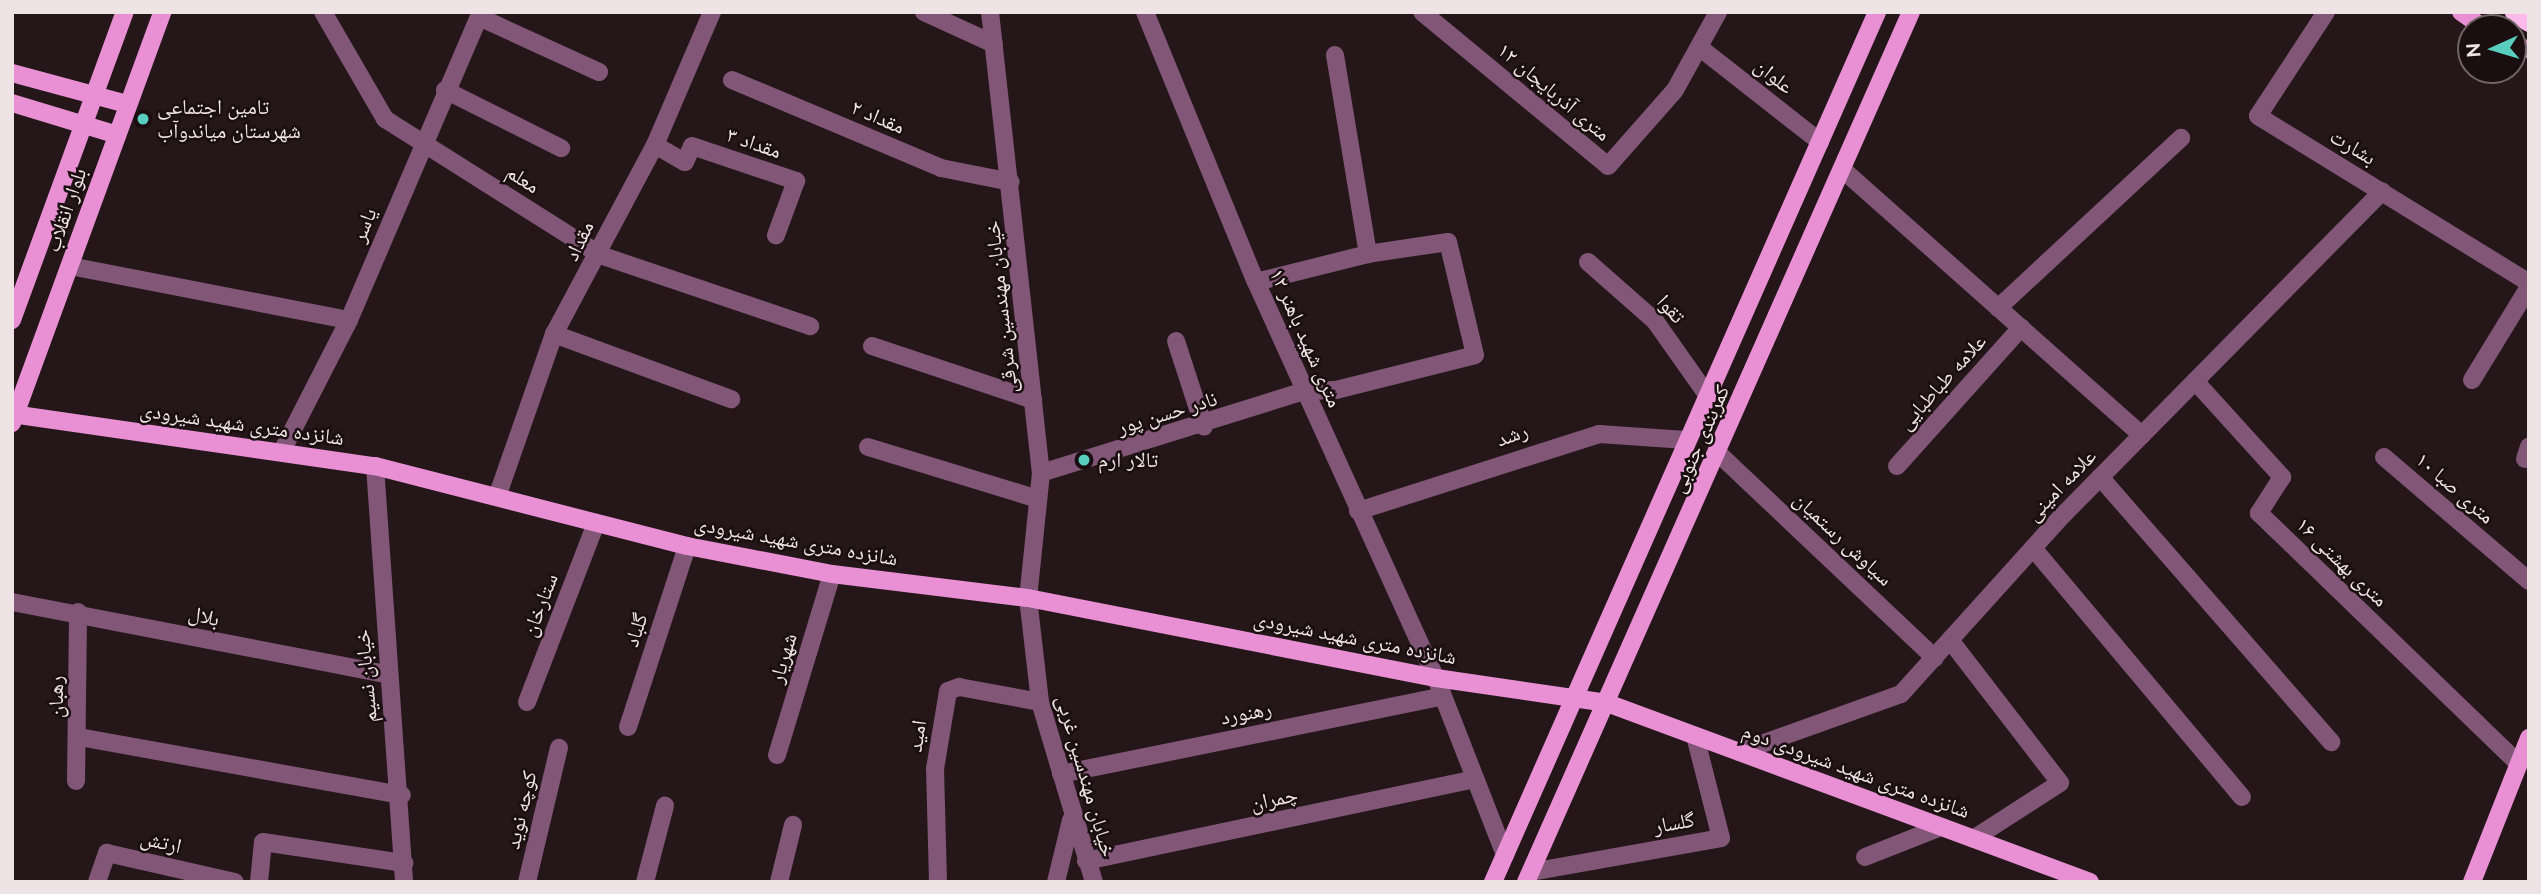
<!DOCTYPE html>
<meta charset="utf-8">
<style>
body{margin:0}
#map{position:relative;width:2541px;height:894px;overflow:hidden;background:#251719;font-family:Raleway,"Noto Naskh Arabic",sans-serif}
div>[style]{position:absolute}
[style*='--x']{left:calc(var(--x)*1px);top:calc(var(--y)*1px);width:calc(var(--w)*1px);rotate:calc(var(--a)*1deg)}
.minor>*{height:18px;margin:-9px;padding:0 9px;transform-origin:9px;border-radius:9px;background:#815677}
.major>*{height:18px;margin:-9px;padding:0 9px;transform-origin:9px;border-radius:9px;background:#e990d5}
.highway>*{height:21px;margin:-10.5px;padding:0 10.5px;transform-origin:10.5px;border-radius:10.5px;background:#fbbaeb}
.dots>*{width:19px;height:19px;translate:-50% -50%;box-sizing:border-box;border:4px solid #1b0e10;border-radius:50%}
span{translate:-50% -50%;white-space:nowrap;text-align:center;line-height:1.15;-webkit-text-stroke:5px #1b0e10;paint-order:stroke}
.street-label{font-size:21px;color:#efe4e5}
.poi-label{font-size:21px;color:#efe4e5}
.left{translate:0 -50%;text-align:left}
.frame{position:absolute;inset:0;border:14px solid #efe4e5;pointer-events:none}
.north{position:absolute;left:2457px;top:14px;width:70px;height:70px;box-sizing:border-box;background:#1b0e10;border:2px solid #706465;border-radius:50%;rotate:266deg;font-size:19px;font-weight:700;line-height:28px;text-align:center;color:#efe4e5}
.north::after{content:'';display:block;margin:auto;width:24px;height:32px;background:#59cebe;clip-path:polygon(50% 0,100% 100%,50% 72%,0 100%)}
</style>
<div id="map">
<div class="minor">
<div style="--x:323;--y:12;--w:124;--a:59.9"></div>
<div style="--x:385;--y:119;--w:254;--a:32.3"></div>
<div style="--x:600;--y:255;--w:222;--a:18.7"></div>
<div style="--x:924;--y:12;--w:77;--a:24.6"></div>
<div style="--x:990;--y:12;--w:464;--a:83.7"></div>
<div style="--x:1041;--y:473;--w:126;--a:95.9"></div>
<div style="--x:1028;--y:598;--w:105;--a:83.4"></div>
<div style="--x:1040;--y:702;--w:188;--a:73.3"></div>
<div style="--x:1145;--y:12;--w:292;--a:67.7"></div>
<div style="--x:1256;--y:282;--w:435;--a:65.6"></div>
<div style="--x:1436;--y:678;--w:190;--a:68.7"></div>
<div style="--x:1422;--y:12;--w:241;--a:39.6"></div>
<div style="--x:1608;--y:166;--w:101;--a:-48.6"></div>
<div style="--x:1675;--y:90;--w:89;--a:-61.1"></div>
<div style="--x:2326;--y:12;--w:124;--a:123.2"></div>
<div style="--x:2258;--y:116;--w:318;--a:31.6"></div>
<div style="--x:479;--y:17;--w:132;--a:24.6"></div>
<div style="--x:1699;--y:47;--w:154;--a:38.1"></div>
<div style="--x:1335;--y:55;--w:202;--a:80.6"></div>
<div style="--x:732;--y:80;--w:227;--a:22.8"></div>
<div style="--x:941;--y:168;--w:71;--a:11.3"></div>
<div style="--x:445;--y:90;--w:130;--a:26.6"></div>
<div style="--x:655;--y:145;--w:34;--a:30"></div>
<div style="--x:685;--y:162;--w:17;--a:-66"></div>
<div style="--x:692;--y:146;--w:110;--a:18.6"></div>
<div style="--x:796;--y:181;--w:58;--a:110.3"></div>
<div style="--x:1842;--y:169;--w:401;--a:41.6"></div>
<div style="--x:1588;--y:262;--w:89;--a:41.4"></div>
<div style="--x:1655;--y:321;--w:92;--a:54.8"></div>
<div style="--x:70;--y:266;--w:284;--a:11"></div>
<div style="--x:1998;--y:308;--w:250;--a:-42.9"></div>
<div style="--x:554;--y:334;--w:189;--a:20.2"></div>
<div style="--x:1176;--y:341;--w:90;--a:72"></div>
<div style="--x:872;--y:346;--w:170;--a:18.5"></div>
<div style="--x:2472;--y:380;--w:109;--a:-58.5"></div>
<div style="--x:2195;--y:381;--w:130;--a:47.8"></div>
<div style="--x:2282;--y:477;--w:43;--a:122.6"></div>
<div style="--x:2259;--y:513;--w:361;--a:44"></div>
<div style="--x:868;--y:447;--w:178;--a:17"></div>
<div style="--x:282;--y:451;--w:147;--a:-62.9"></div>
<div style="--x:349;--y:320;--w:335;--a:-66.8"></div>
<div style="--x:1719;--y:454;--w:297;--a:43.4"></div>
<div style="--x:2384;--y:457;--w:191;--a:40.5"></div>
<div style="--x:2525;--y:459;--w:13;--a:-72"></div>
<div style="--x:375;--y:466;--w:417;--a:86"></div>
<div style="--x:1897;--y:466;--w:186;--a:-48.1"></div>
<div style="--x:1041;--y:473;--w:275;--a:-17.3"></div>
<div style="--x:1304;--y:391;--w:32;--a:-2"></div>
<div style="--x:1336;--y:390;--w:143;--a:-14.1"></div>
<div style="--x:1475;--y:355;--w:116;--a:-103.4"></div>
<div style="--x:1448;--y:242;--w:81;--a:171.5"></div>
<div style="--x:1368;--y:254;--w:115;--a:166"></div>
<div style="--x:2100;--y:477;--w:352;--a:48.9"></div>
<div style="--x:498;--y:494;--w:170;--a:-70.7"></div>
<div style="--x:554;--y:334;--w:214;--a:-61.9"></div>
<div style="--x:655;--y:145;--w:145;--a:-66.8"></div>
<div style="--x:1358;--y:511;--w:253;--a:-17.7"></div>
<div style="--x:1599;--y:434;--w:87;--a:3.9"></div>
<div style="--x:2033;--y:548;--w:325;--a:50"></div>
<div style="--x:12;--y:602;--w:381;--a:10.9"></div>
<div style="--x:1950;--y:640;--w:180;--a:52.4"></div>
<div style="--x:2060;--y:783;--w:103;--a:147.2"></div>
<div style="--x:527;--y:702;--w:192;--a:-68.9"></div>
<div style="--x:628;--y:727;--w:190;--a:-71.9"></div>
<div style="--x:79;--y:737;--w:328;--a:10.2"></div>
<div style="--x:1739;--y:752;--w:172;--a:-19.7"></div>
<div style="--x:1901;--y:694;--w:240;--a:-47.9"></div>
<div style="--x:2062;--y:516;--w:456;--a:-45.4"></div>
<div style="--x:777;--y:755;--w:189;--a:-73.1"></div>
<div style="--x:1061;--y:774;--w:388;--a:-11.5"></div>
<div style="--x:76;--y:781;--w:169;--a:-89.3"></div>
<div style="--x:1865;--y:857;--w:82;--a:-21.5"></div>
<div style="--x:1086;--y:861;--w:394;--a:-11.9"></div>
<div style="--x:1531;--y:872;--w:193;--a:-10.1"></div>
<div style="--x:1721;--y:838;--w:105;--a:-104.3"></div>
<div style="--x:97;--y:882;--w:31;--a:-71"></div>
<div style="--x:107;--y:853;--w:131;--a:12.8"></div>
<div style="--x:259;--y:882;--w:40;--a:-84.3"></div>
<div style="--x:263;--y:842;--w:143;--a:8.5"></div>
<div style="--x:527;--y:882;--w:138;--a:-76.6"></div>
<div style="--x:645;--y:882;--w:79;--a:-75.3"></div>
<div style="--x:779;--y:882;--w:59;--a:-76.2"></div>
<div style="--x:938;--y:882;--w:113;--a:-91.5"></div>
<div style="--x:935;--y:769;--w:79;--a:-80.5"></div>
<div style="--x:948;--y:691;--w:12;--a:-20"></div>
<div style="--x:959;--y:687;--w:82;--a:10.5"></div>
<div style="--x:1056;--y:882;--w:64;--a:-76.4"></div>
</div>
<div class="major">
<div style="--x:2461;--y:12;--w:28;--a:35"></div>
<div style="--x:2513;--y:47;--w:16;--a:7"></div>
<div style="--x:12;--y:73;--w:119;--a:15.1"></div>
<div style="--x:12;--y:103;--w:110;--a:16.9"></div>
<div style="--x:12;--y:320;--w:328;--a:-69.9"></div>
<div style="--x:12;--y:414;--w:367;--a:8.2"></div>
<div style="--x:375;--y:466;--w:322;--a:14.4"></div>
<div style="--x:687;--y:546;--w:148;--a:10.9"></div>
<div style="--x:832;--y:574;--w:197;--a:7"></div>
<div style="--x:1028;--y:598;--w:416;--a:11.1"></div>
<div style="--x:1436;--y:678;--w:173;--a:8.3"></div>
<div style="--x:1607;--y:703;--w:515;--a:20.33"></div>
<div style="--x:12;--y:423;--w:438;--a:-69.9"></div>
<div style="--x:1493;--y:882;--w:951;--a:-66.18"></div>
<div style="--x:1526;--y:882;--w:951;--a:-66.13"></div>
<div style="--x:2472;--y:882;--w:155;--a:-68.4"></div>
</div>
<div class="highway">
<div style="--x:2515;--y:12;--w:17;--a:33"></div>
</div>
<div class="dots">
<div style="left:143px;top:119px;background:#59cebe"></div>
<div style="left:1084px;top:460px;background:#59cebe"></div>
</div>
<div class="street-label">
<span style="left:1774px;top:76px;rotate:38deg">علوان</span>
<span style="left:1554px;top:92px;rotate:40deg">۱۲ متری آذربایجان</span>
<span style="left:878px;top:117px;rotate:23deg">مقداد ۲</span>
<span style="left:754px;top:143px;rotate:19deg">مقداد ۳</span>
<span style="left:2353px;top:147px;rotate:31deg">بشارت</span>
<span style="left:523px;top:179px;rotate:33deg">معلم</span>
<span style="left:66px;top:210px;rotate:-71deg">بلوار انقلاب</span>
<span style="left:364px;top:225px;rotate:-68deg">یاسر</span>
<span style="left:579px;top:241px;rotate:-64deg">مقداد</span>
<span style="left:1001px;top:307px;rotate:-96deg">خیابان مهندسین شرقی</span>
<span style="left:1671px;top:309px;rotate:48deg">تقوا</span>
<span style="left:1306px;top:338px;rotate:66deg">۱۲ متری شهید باهنر</span>
<span style="left:1942px;top:382px;rotate:-48deg">علامه طباطبایی</span>
<span style="left:1167px;top:413px;rotate:-17deg">نادر حسن پور</span>
<span style="left:242px;top:424px;rotate:8deg">شانزده متری شهید شیرودی</span>
<span style="left:1512px;top:435px;rotate:-19deg">رشد</span>
<span style="left:1700px;top:439px;rotate:-66deg">کمربندی جنوبی</span>
<span style="left:2061px;top:485px;rotate:-46deg">علامه امینی</span>
<span style="left:2455px;top:488px;rotate:41deg">۱۰ متری صبا</span>
<span style="left:1843px;top:539px;rotate:43deg">سیاوش رستمیان</span>
<span style="left:796px;top:541px;rotate:10deg">شانزده متری شهید شیرودی</span>
<span style="left:2342px;top:562px;rotate:44deg">۱۶ متری بهشتی</span>
<span style="left:540px;top:605px;rotate:-69deg">ستارخان</span>
<span style="left:204px;top:616px;rotate:13deg">بلال</span>
<span style="left:636px;top:630px;rotate:-72deg">گلباد</span>
<span style="left:1355px;top:638px;rotate:11deg">شانزده متری شهید شیرودی</span>
<span style="left:783px;top:658px;rotate:-73deg">شهریار</span>
<span style="left:366px;top:676px;rotate:-95deg">خیابان نسیم</span>
<span style="left:56px;top:697px;rotate:-91deg">رهبان</span>
<span style="left:1246px;top:713px;rotate:-11deg">رهنورد</span>
<span style="left:917px;top:736px;rotate:-81deg">امید</span>
<span style="left:1856px;top:771px;rotate:20deg">شانزده متری شهید شیرودی دوم</span>
<span style="left:1086px;top:776px;rotate:74deg">خیابان مهندسین غربی</span>
<span style="left:1274px;top:799px;rotate:-12deg">چمران</span>
<span style="left:521px;top:810px;rotate:-77deg">کوچه نوید</span>
<span style="left:1674px;top:823px;rotate:-10deg">گلسار</span>
<span style="left:161px;top:842px;rotate:13deg">ارتش</span>
</div>
<div class="poi-label">
<span class="left" style="left:157px;top:119px">تامین اجتماعی<br>شهرستان میاندوآب</span>
<span class="left" style="left:1098px;top:460px">تالار ارم</span>
</div>
<div class="frame"></div>
<div class="north">N</div>
</div>
